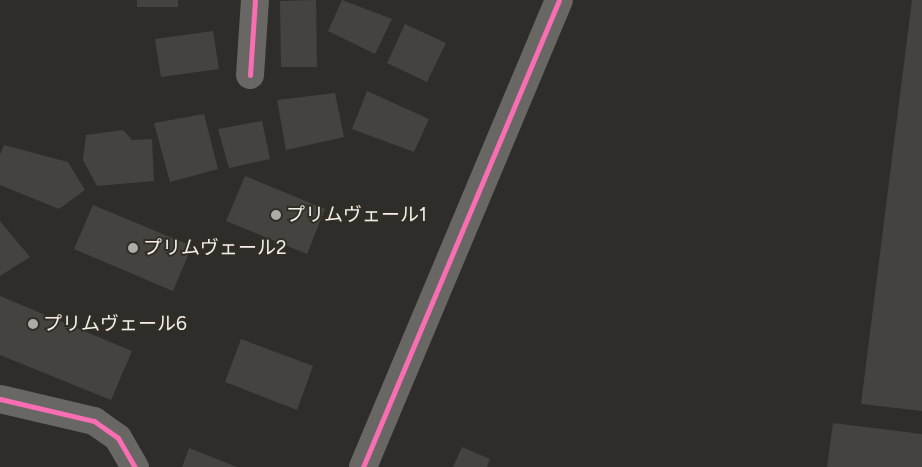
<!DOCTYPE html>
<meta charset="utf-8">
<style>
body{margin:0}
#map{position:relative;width:922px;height:467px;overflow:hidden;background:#2f2d29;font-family:Figtree,"Noto Sans JP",sans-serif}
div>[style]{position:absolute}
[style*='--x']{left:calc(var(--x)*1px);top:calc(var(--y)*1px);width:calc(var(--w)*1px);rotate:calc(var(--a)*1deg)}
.building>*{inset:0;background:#454340}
.minor>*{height:28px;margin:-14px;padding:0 14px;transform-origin:14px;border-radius:14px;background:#686764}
.tertiary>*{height:28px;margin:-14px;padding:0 14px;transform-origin:14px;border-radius:14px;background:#686764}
.cycleway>*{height:5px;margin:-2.5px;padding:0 2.5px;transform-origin:2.5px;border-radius:2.5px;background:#f96db3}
.dots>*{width:14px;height:14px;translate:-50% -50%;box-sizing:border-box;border:2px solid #322e26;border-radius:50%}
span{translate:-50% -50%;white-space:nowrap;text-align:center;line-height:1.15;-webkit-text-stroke:4px #322e26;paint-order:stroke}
.poi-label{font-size:19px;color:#f3f0eb}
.left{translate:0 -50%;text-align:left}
</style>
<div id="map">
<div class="building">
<div style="clip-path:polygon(137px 0,178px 0,178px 7px,137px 7px)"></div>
<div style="clip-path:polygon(316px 0,317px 67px,281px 67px,280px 1px)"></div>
<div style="clip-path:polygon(342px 0,392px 19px,375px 54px,328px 31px)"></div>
<div style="clip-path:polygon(912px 0,922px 0,922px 411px,861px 404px)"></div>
<div style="clip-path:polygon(405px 24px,446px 43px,427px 82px,387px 63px)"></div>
<div style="clip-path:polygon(213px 31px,219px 69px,161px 77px,155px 39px)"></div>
<div style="clip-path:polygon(367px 91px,429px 119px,414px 152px,352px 129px)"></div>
<div style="clip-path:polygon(335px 93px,344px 137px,286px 150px,277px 100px)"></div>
<div style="clip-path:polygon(204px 114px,218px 169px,170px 182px,154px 123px)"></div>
<div style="clip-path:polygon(262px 121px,270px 159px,229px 168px,218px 129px)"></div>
<div style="clip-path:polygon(123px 130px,132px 140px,152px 139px,154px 181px,97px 186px,83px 160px,86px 135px)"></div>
<div style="clip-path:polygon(4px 145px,68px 162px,85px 190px,59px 209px,0 185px,0 155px)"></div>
<div style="clip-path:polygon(245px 176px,325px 209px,307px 254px,226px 221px)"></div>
<div style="clip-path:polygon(93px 205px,192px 246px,173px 291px,74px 249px)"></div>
<div style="clip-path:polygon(0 221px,30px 257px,0 276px)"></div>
<div style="clip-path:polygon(0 296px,132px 351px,111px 400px,0 355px)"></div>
<div style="clip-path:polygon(241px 339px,313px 366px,297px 410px,225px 382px)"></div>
<div style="clip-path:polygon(833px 423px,922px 434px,922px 467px,827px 467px)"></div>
<div style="clip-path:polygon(462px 447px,490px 459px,487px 467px,453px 467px)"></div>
<div style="clip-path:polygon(189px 448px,237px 467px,182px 467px)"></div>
</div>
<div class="minor">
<div style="--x:250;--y:75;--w:75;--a:-86.2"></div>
<div style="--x:0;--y:399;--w:97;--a:13.2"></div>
<div style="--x:94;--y:421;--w:29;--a:35"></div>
<div style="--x:118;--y:438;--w:34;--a:60"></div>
</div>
<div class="tertiary">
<div style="--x:363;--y:467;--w:506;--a:-67.23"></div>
</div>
<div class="cycleway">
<div style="--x:250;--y:75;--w:75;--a:-86.2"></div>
<div style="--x:0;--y:399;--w:97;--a:13.2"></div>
<div style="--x:94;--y:421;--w:29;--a:35"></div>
<div style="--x:118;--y:438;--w:34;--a:60"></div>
<div style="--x:363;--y:467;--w:506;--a:-67.23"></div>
</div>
<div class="dots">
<div style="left:276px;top:215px;background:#aeaca7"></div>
<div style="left:133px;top:248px;background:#aeaca7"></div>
<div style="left:33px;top:324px;background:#aeaca7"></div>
</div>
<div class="poi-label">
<span class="left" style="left:286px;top:215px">プリムヴェール1</span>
<span class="left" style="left:143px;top:248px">プリムヴェール2</span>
<span class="left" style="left:43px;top:324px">プリムヴェール6</span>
</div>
</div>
